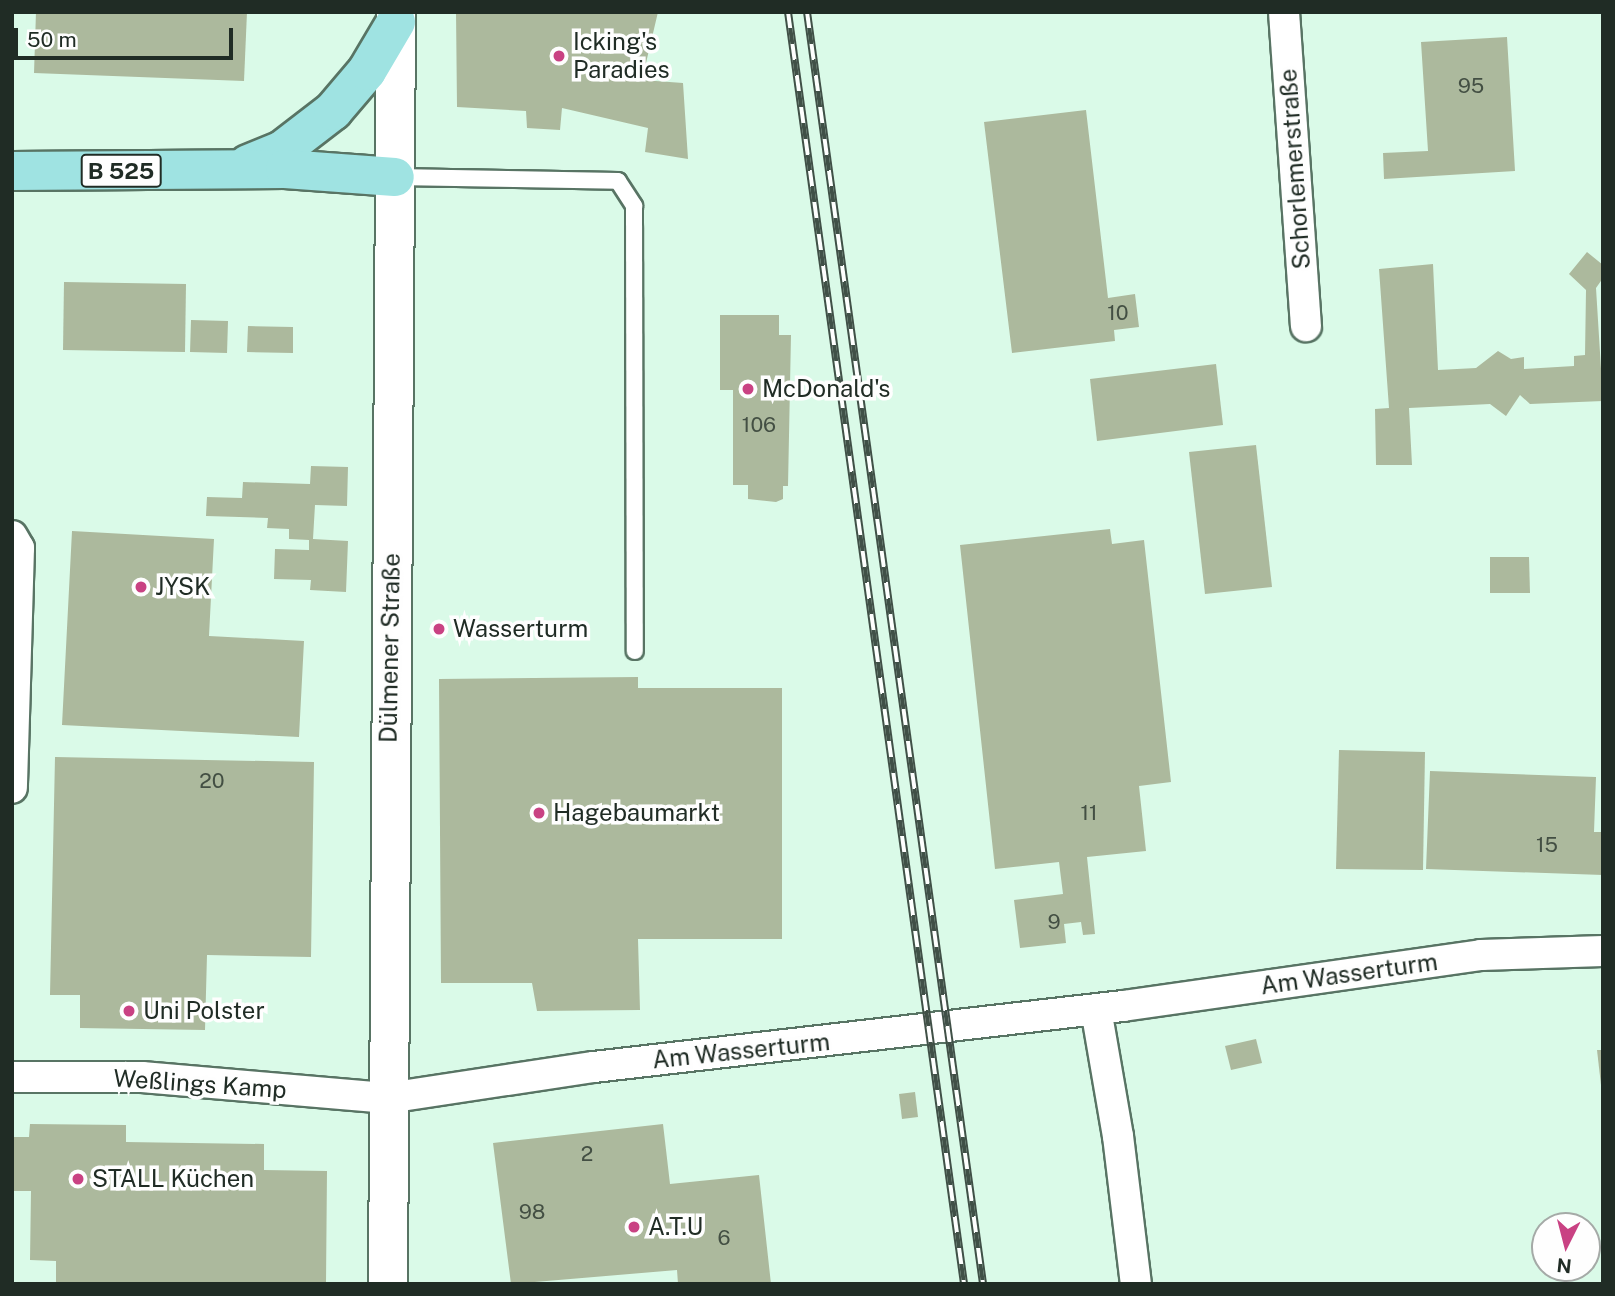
<!DOCTYPE html>
<meta charset="utf-8">
<style>
body{margin:0}
#map{position:relative;width:1615px;height:1296px;overflow:hidden;background:#dafae8;font-family:"Public Sans",sans-serif}
div>[style]{position:absolute}
[style*='--x']{left:calc(var(--x)*1px);top:calc(var(--y)*1px);width:calc(var(--w)*1px);rotate:calc(var(--a)*1deg)}
.building>*{inset:0;background:#acb99d}
.roads{filter:drop-shadow(2px 0 #587464) drop-shadow(-2px 0 #587464) drop-shadow(0 2px #587464) drop-shadow(0 -2px #587464)}
.lane>*{height:16px;margin:-8px;padding:0 8px;transform-origin:8px;border-radius:8px;background:#fff}
.street>*{height:30px;margin:-15px;padding:0 15px;transform-origin:15px;border-radius:15px;background:#fff}
.secondary>*{height:38px;margin:-19px;padding:0 19px;transform-origin:19px;border-radius:19px;background:#fff}
.primary>*{height:38px;margin:-19px;padding:0 19px;transform-origin:19px;border-radius:19px;background:#9fe3e2}
.rail>*{height:8px;margin-top:-4px;transform-origin:0;background:repeating-linear-gradient(90deg,#fefefe 0 16px,#405047 0 32px);box-sizing:border-box;border-block:2px solid #405047}
.dots>*{width:19px;height:19px;translate:-50% -50%;box-sizing:border-box;border:4px solid #fefefe;border-radius:50%}
span{translate:-50% -50%;white-space:nowrap;text-align:center;line-height:1.15;-webkit-text-stroke:7px #fefefe;paint-order:stroke}
.number-label{font-size:21px;color:#434f43}
.number-label span{-webkit-text-stroke-width:0}
.shield-label span{padding:2px 5px;background:#fefefe;border:2px solid;border-radius:5px;-webkit-text-stroke-width:0}
.shield-label{font-size:23px;color:#202c25;font-weight:700}
.poi-label{font-size:24px;color:#202c25}
.left{translate:0 -50%;text-align:left}
.street-label{font-size:24px;color:#202c25}
.frame{position:absolute;inset:0;border:14px solid #202c25;pointer-events:none}
.north{position:absolute;left:1531px;top:1212px;width:70px;height:70px;box-sizing:border-box;background:#fefefe;border:2px solid #a5aaa7;border-radius:50%;rotate:186deg;font-size:19px;font-weight:700;line-height:28px;text-align:center;color:#202c25}
.north::after{content:'';display:block;margin:auto;width:24px;height:32px;background:#c94283;clip-path:polygon(50% 0,100% 100%,50% 72%,0 100%)}
.scale{position:absolute;left:14px;top:28px;width:219px;height:32px;box-sizing:border-box;border:4px solid #202c25;border-top:0;padding-left:9px;font-size:21px;line-height:24px;white-space:nowrap;color:#202c25;-webkit-text-stroke:5px #fefefe;paint-order:stroke}
</style>
<div id="map">
<div class="building">
<div style="clip-path:polygon(36px 12px,247px 12px,244px 81px,34px 73px)"></div>
<div style="clip-path:polygon(456px 12px,658px 12px,642px 80px,683px 83px,688px 159px,645px 152px,648px 128px,562px 108px,560px 130px,527px 128px,526px 111px,457px 107px)"></div>
<div style="clip-path:polygon(1507px 37px,1515px 171px,1384px 179px,1383px 153px,1428px 151px,1421px 42px)"></div>
<div style="clip-path:polygon(1086px 110px,1108px 298px,1135px 294px,1139px 327px,1114px 330px,1115px 341px,1012px 353px,984px 122px)"></div>
<div style="clip-path:polygon(1587px 252px,1603px 265px,1603px 278px,1596px 288px,1603px 401px,1530px 404px,1520px 395px,1506px 416px,1490px 404px,1409px 408px,1412px 465px,1376px 465px,1375px 409px,1389px 408px,1379px 269px,1433px 264px,1438px 370px,1476px 368px,1498px 351px,1511px 359px,1524px 357px,1524px 369px,1574px 366px,1574px 356px,1585px 355px,1586px 290px,1569px 274px)"></div>
<div style="clip-path:polygon(64px 282px,186px 284px,185px 352px,63px 350px)"></div>
<div style="clip-path:polygon(720px 315px,779px 315px,779px 335px,791px 335px,788px 486px,783px 486px,783px 499px,776px 502px,748px 499px,748px 485px,733px 485px,733px 390px,720px 390px)"></div>
<div style="clip-path:polygon(191px 320px,228px 321px,227px 353px,190px 352px)"></div>
<div style="clip-path:polygon(248px 326px,293px 327px,293px 353px,247px 352px)"></div>
<div style="clip-path:polygon(1216px 364px,1223px 425px,1097px 441px,1090px 379px)"></div>
<div style="clip-path:polygon(1256px 445px,1272px 587px,1205px 594px,1189px 452px)"></div>
<div style="clip-path:polygon(311px 466px,348px 467px,347px 506px,315px 505px,313px 539px,348px 541px,346px 592px,310px 590px,311px 580px,274px 579px,275px 549px,309px 550px,309px 540px,289px 539px,289px 529px,267px 528px,268px 518px,206px 516px,207px 497px,242px 498px,243px 482px,310px 484px)"></div>
<div style="clip-path:polygon(1110px 529px,1112px 544px,1144px 540px,1171px 782px,1139px 786px,1146px 851px,1087px 857px,1095px 934px,1083px 935px,1081px 922px,1064px 924px,1066px 943px,1020px 948px,1014px 900px,1063px 894px,1059px 862px,995px 869px,960px 545px)"></div>
<div style="clip-path:polygon(72px 531px,214px 539px,209px 636px,304px 641px,299px 737px,62px 725px)"></div>
<div style="clip-path:polygon(1490px 557px,1529px 557px,1530px 593px,1490px 593px)"></div>
<div style="clip-path:polygon(638px 677px,638px 688px,782px 688px,782px 939px,638px 939px,640px 1010px,537px 1011px,532px 983px,441px 983px,439px 679px)"></div>
<div style="clip-path:polygon(1339px 750px,1425px 752px,1423px 870px,1336px 869px)"></div>
<div style="clip-path:polygon(55px 757px,314px 762px,311px 957px,207px 955px,205px 1030px,80px 1028px,80px 995px,50px 995px)"></div>
<div style="clip-path:polygon(1430px 771px,1596px 777px,1594px 832px,1603px 832px,1603px 875px,1426px 869px)"></div>
<div style="clip-path:polygon(1256px 1039px,1262px 1063px,1231px 1070px,1225px 1046px)"></div>
<div style="clip-path:polygon(1597px 1050px,1603px 1050px,1603px 1085px,1601px 1085px)"></div>
<div style="clip-path:polygon(915px 1092px,918px 1117px,902px 1119px,899px 1094px)"></div>
<div style="clip-path:polygon(30px 1124px,126px 1125px,126px 1142px,264px 1144px,264px 1170px,327px 1171px,326px 1284px,56px 1284px,56px 1261px,30px 1260px,31px 1191px,12px 1191px,12px 1137px,29px 1137px)"></div>
<div style="clip-path:polygon(663px 1124px,670px 1184px,759px 1175px,771px 1284px,678px 1284px,677px 1270px,511px 1284px,493px 1143px)"></div>
</div>
<div class="roads">
<div class="lane">
<div style="--x:396;--y:177;--w:222;--a:1"></div>
<div style="--x:618;--y:181;--w:30;--a:57"></div>
<div style="--x:634;--y:206;--w:445;--a:89.9"></div>
</div>
<div class="street">
<div style="--x:1284;--y:12;--w:315;--a:86"></div>
<div style="--x:12;--y:536;--w:14;--a:60"></div>
<div style="--x:19;--y:548;--w:240;--a:91.7"></div>
<div style="--x:1096;--y:1009;--w:129;--a:80.2"></div>
<div style="--x:1118;--y:1136;--w:149;--a:83.1"></div>
<div style="--x:12;--y:1077;--w:130;--a:0"></div>
<div style="--x:142;--y:1077;--w:247;--a:4.9"></div>
<div style="--x:388;--y:1098;--w:208;--a:-8.6"></div>
<div style="--x:594;--y:1067;--w:533;--a:-6.58"></div>
<div style="--x:1123;--y:1006;--w:362;--a:-8.1"></div>
<div style="--x:1481;--y:955;--w:122;--a:-1.9"></div>
</div>
<div class="secondary">
<div style="--x:388;--y:1284;--w:1272;--a:-89.64"></div>
</div>
<div class="primary">
<div style="--x:248;--y:164;--w:35;--a:-22"></div>
<div style="--x:281;--y:151;--w:66;--a:-37.6"></div>
<div style="--x:333;--y:111;--w:52;--a:-49.6"></div>
<div style="--x:367;--y:71;--w:57;--a:-59.4"></div>
<div style="--x:12;--y:171;--w:273;--a:-0.4"></div>
<div style="--x:285;--y:169;--w:110;--a:4.2"></div>
</div>
</div>
<div class="rail">
<div style="--x:788;--y:12;--w:1284;--a:82.12"></div>
<div style="--x:807;--y:12;--w:1284;--a:82.12"></div>
</div>
<div class="dots">
<div style="left:559px;top:56px;background:#c94283"></div>
<div style="left:748px;top:389px;background:#c94283"></div>
<div style="left:141px;top:587px;background:#c94283"></div>
<div style="left:439px;top:629px;background:#c94283"></div>
<div style="left:539px;top:813px;background:#c94283"></div>
<div style="left:129px;top:1011px;background:#c94283"></div>
<div style="left:78px;top:1179px;background:#c94283"></div>
<div style="left:634px;top:1227px;background:#c94283"></div>
</div>
<div class="number-label">
<span style="left:1471px;top:86px">95</span>
<span style="left:1118px;top:313px">10</span>
<span style="left:759px;top:425px">106</span>
<span style="left:212px;top:781px">20</span>
<span style="left:1089px;top:813px">11</span>
<span style="left:1547px;top:845px">15</span>
<span style="left:1054px;top:922px">9</span>
<span style="left:587px;top:1154px">2</span>
<span style="left:532px;top:1212px">98</span>
<span style="left:724px;top:1238px">6</span>
</div>
<div class="shield-label">
<span style="left:121px;top:171px">B 525</span>
</div>
<div class="poi-label">
<span class="left" style="left:573px;top:56px">Icking's<br>Paradies</span>
<span class="left" style="left:762px;top:389px">McDonald's</span>
<span class="left" style="left:155px;top:587px">JYSK</span>
<span class="left" style="left:453px;top:629px">Wasserturm</span>
<span class="left" style="left:553px;top:813px">Hagebaumarkt</span>
<span class="left" style="left:143px;top:1011px">Uni Polster</span>
<span class="left" style="left:92px;top:1179px">STALL Küchen</span>
<span class="left" style="left:648px;top:1227px">A.T.U</span>
</div>
<div class="street-label">
<span style="left:1295px;top:169px;rotate:-94deg">Schorlemerstraße</span>
<span style="left:390px;top:648px;rotate:-89deg">Dülmener Straße</span>
<span style="left:1349px;top:974px;rotate:-8deg">Am Wasserturm</span>
<span style="left:741px;top:1051px;rotate:-6deg">Am Wasserturm</span>
<span style="left:200px;top:1084px;rotate:4deg">Weßlings Kamp</span>
</div>
<div class="frame"></div>
<div class="north">N</div>
<div class="scale">50 m</div>
</div>
